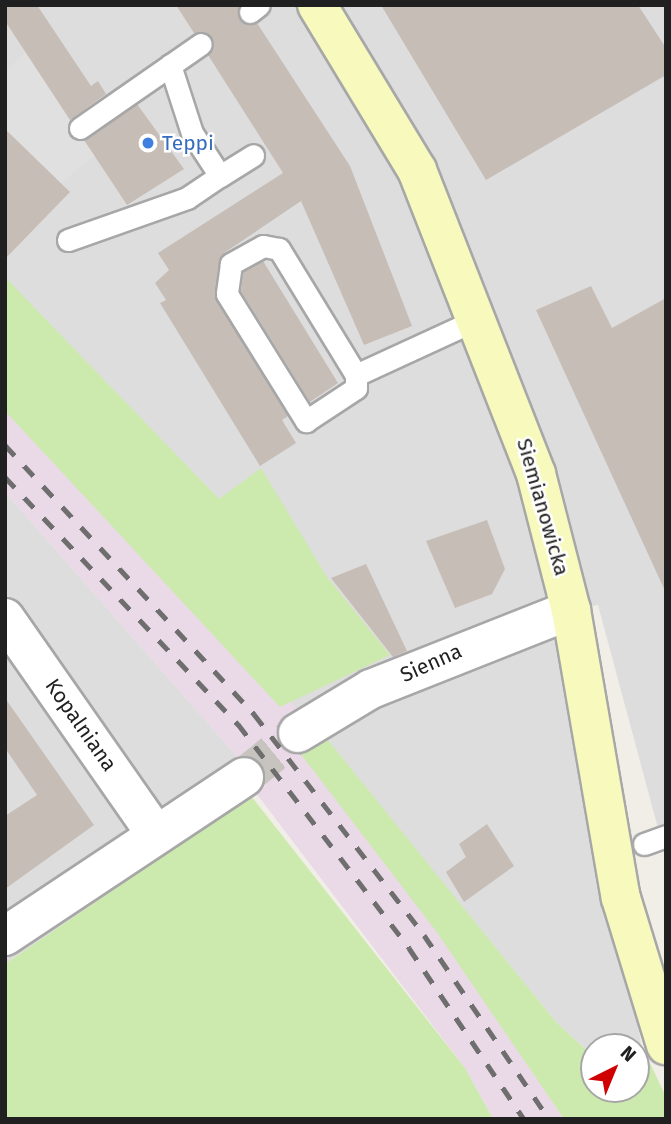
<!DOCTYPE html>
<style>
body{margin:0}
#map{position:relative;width:671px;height:1124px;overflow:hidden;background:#f1ede7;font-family:"Fira Sans",sans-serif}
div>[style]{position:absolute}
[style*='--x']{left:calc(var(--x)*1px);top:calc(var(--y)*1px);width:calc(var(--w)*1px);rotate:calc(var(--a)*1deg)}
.residential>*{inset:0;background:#dedddd}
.industrial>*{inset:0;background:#ead9e7}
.grass>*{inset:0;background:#cceaad}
.parking>*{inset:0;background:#e0e0e0}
.building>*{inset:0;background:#c6bdb6}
.street-tunnel>*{height:38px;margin-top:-19px;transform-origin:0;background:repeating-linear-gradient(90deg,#c7c4bf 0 38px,transparent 0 57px)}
.roads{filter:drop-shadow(2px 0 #a7a7a7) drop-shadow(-2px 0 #a7a7a7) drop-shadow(0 2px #a7a7a7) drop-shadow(0 -2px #a7a7a7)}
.lane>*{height:21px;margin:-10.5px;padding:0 10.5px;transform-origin:10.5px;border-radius:10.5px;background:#fff}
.street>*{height:38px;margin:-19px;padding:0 19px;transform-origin:19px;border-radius:19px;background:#fff}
.secondary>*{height:38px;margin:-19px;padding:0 19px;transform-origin:19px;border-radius:19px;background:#f7fabc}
.rail>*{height:5px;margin-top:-2.5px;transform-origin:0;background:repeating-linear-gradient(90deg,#6e6e6e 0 14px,transparent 0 28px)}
.dots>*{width:19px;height:19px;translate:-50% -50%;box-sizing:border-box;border:4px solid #fff;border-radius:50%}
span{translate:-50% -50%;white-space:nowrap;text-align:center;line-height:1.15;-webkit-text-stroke:5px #fff;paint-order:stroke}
.shop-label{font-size:21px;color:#366cbe}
.left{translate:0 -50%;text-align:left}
.street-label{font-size:21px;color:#202020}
.frame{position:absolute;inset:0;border:7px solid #202020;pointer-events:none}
.north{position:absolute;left:580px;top:1033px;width:70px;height:70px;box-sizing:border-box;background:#fff;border:2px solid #a6a6a6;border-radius:50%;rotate:43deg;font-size:19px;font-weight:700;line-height:28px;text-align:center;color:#202020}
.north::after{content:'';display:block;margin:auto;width:24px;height:32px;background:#d00002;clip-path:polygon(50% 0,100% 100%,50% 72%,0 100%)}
</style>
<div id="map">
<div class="residential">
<div style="clip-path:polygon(5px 5px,666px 5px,666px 858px,598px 605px,571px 610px,641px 1044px,585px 1049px,556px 1022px,344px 762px,5px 393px)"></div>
<div style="clip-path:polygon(5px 492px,235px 754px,256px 793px,5px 964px)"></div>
</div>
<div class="industrial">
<div style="clip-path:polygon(5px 393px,66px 449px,344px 762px,464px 910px,437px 930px,564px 1119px,493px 1119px,465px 1068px,244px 777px,235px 754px,5px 492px)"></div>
</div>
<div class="grass">
<div style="clip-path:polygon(5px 277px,219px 499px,261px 468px,327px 577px,390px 655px,280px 707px,5px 411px)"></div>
<div style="clip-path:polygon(323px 734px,556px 1022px,585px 1049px,594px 1048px,594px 1089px,636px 1089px,636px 1047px,608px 1047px,641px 1044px,666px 1097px,666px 1119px,564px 1119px,436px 931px,300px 753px)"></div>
<div style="clip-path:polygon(251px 796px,465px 1068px,493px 1119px,5px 1119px,5px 964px)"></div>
</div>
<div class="parking">
<div style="clip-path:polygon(26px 52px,99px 152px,61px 183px,5px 129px,5px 72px)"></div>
</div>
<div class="building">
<div style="clip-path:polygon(5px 5px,37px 5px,91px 86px,98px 81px,106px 94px,70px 120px,5px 21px)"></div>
<div style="clip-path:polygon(176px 5px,239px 5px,240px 21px,257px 23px,350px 166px,412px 326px,364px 345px,301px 201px,224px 253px,216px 300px,288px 416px,282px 420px,296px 443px,260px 466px,160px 303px,166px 300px,155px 283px,169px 270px,158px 253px,283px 173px,208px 55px,212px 37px,194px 33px)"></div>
<div style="clip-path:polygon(381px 5px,638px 5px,666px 48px,666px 75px,486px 180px)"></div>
<div style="clip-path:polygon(137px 104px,184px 169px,127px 205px,84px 140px)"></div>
<div style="clip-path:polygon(5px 129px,70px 192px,5px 259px)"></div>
<div style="clip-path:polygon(263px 261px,338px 383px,310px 402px,241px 291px,243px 272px)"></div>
<div style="clip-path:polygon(591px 286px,612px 328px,666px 298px,666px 593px,536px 310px)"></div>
<div style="clip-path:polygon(487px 520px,505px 569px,492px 594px,455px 608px,426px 541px)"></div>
<div style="clip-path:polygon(366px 564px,407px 651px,393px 657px,331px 578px)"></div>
<div style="clip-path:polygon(5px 698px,94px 825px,5px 889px,5px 816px,37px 795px,5px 748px)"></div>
<div style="clip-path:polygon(487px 824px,514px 866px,464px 902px,446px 872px,466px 857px,459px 844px)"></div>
</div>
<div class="street-tunnel">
<div style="--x:244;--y:777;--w:70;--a:-39.2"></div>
</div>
<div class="roads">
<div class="lane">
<div style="--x:250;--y:12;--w:11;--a:-38"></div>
<div style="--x:170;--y:65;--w:71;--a:72.1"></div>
<div style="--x:192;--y:133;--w:51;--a:56.9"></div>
<div style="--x:220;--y:176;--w:39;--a:-32"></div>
<div style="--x:80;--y:128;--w:147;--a:-34.8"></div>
<div style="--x:68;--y:240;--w:126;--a:-19.4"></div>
<div style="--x:187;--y:198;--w:40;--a:-34"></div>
<div style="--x:356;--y:375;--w:148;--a:-121.4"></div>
<div style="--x:279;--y:249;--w:16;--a:-169"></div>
<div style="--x:263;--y:246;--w:37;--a:151"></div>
<div style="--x:231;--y:264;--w:30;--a:98"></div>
<div style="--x:227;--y:294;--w:150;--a:58.1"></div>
<div style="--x:306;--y:421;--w:60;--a:-33.4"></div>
<div style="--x:356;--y:388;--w:13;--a:-90"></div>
<div style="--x:356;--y:375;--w:136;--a:-24.7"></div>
<div style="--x:644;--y:844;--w:23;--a:-20"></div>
</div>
<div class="street">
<div style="--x:5;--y:618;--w:262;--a:55.1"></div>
<div style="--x:298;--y:733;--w:85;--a:-31.1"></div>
<div style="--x:371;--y:689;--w:215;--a:-21.6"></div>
<div style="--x:5;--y:936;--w:287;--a:-33.6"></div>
</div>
<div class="secondary">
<div style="--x:317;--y:5;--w:193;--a:58.8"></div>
<div style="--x:417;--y:170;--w:326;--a:68.6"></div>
<div style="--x:536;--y:474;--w:140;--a:75.6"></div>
<div style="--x:571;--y:610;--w:292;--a:80.2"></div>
<div style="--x:621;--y:898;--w:154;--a:73"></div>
</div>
</div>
<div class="rail">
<div style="--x:5;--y:445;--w:367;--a:47.2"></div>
<div style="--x:254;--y:714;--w:279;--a:52.4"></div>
<div style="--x:424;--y:935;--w:222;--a:55.8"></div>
<div style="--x:5;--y:477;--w:340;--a:46.7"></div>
<div style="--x:238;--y:724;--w:282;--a:52.6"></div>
<div style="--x:409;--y:948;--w:206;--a:56.1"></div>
</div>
<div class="dots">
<div style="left:148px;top:143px;background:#3f7fe0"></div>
</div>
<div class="shop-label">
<span class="left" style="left:162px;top:143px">Teppi</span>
</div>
<div class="street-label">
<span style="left:543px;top:507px;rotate:74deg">Siemianowicka</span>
<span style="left:431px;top:663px;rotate:-24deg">Sienna</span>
<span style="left:81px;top:725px;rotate:55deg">Kopalniana</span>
</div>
<div class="frame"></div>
<div class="north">N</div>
</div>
